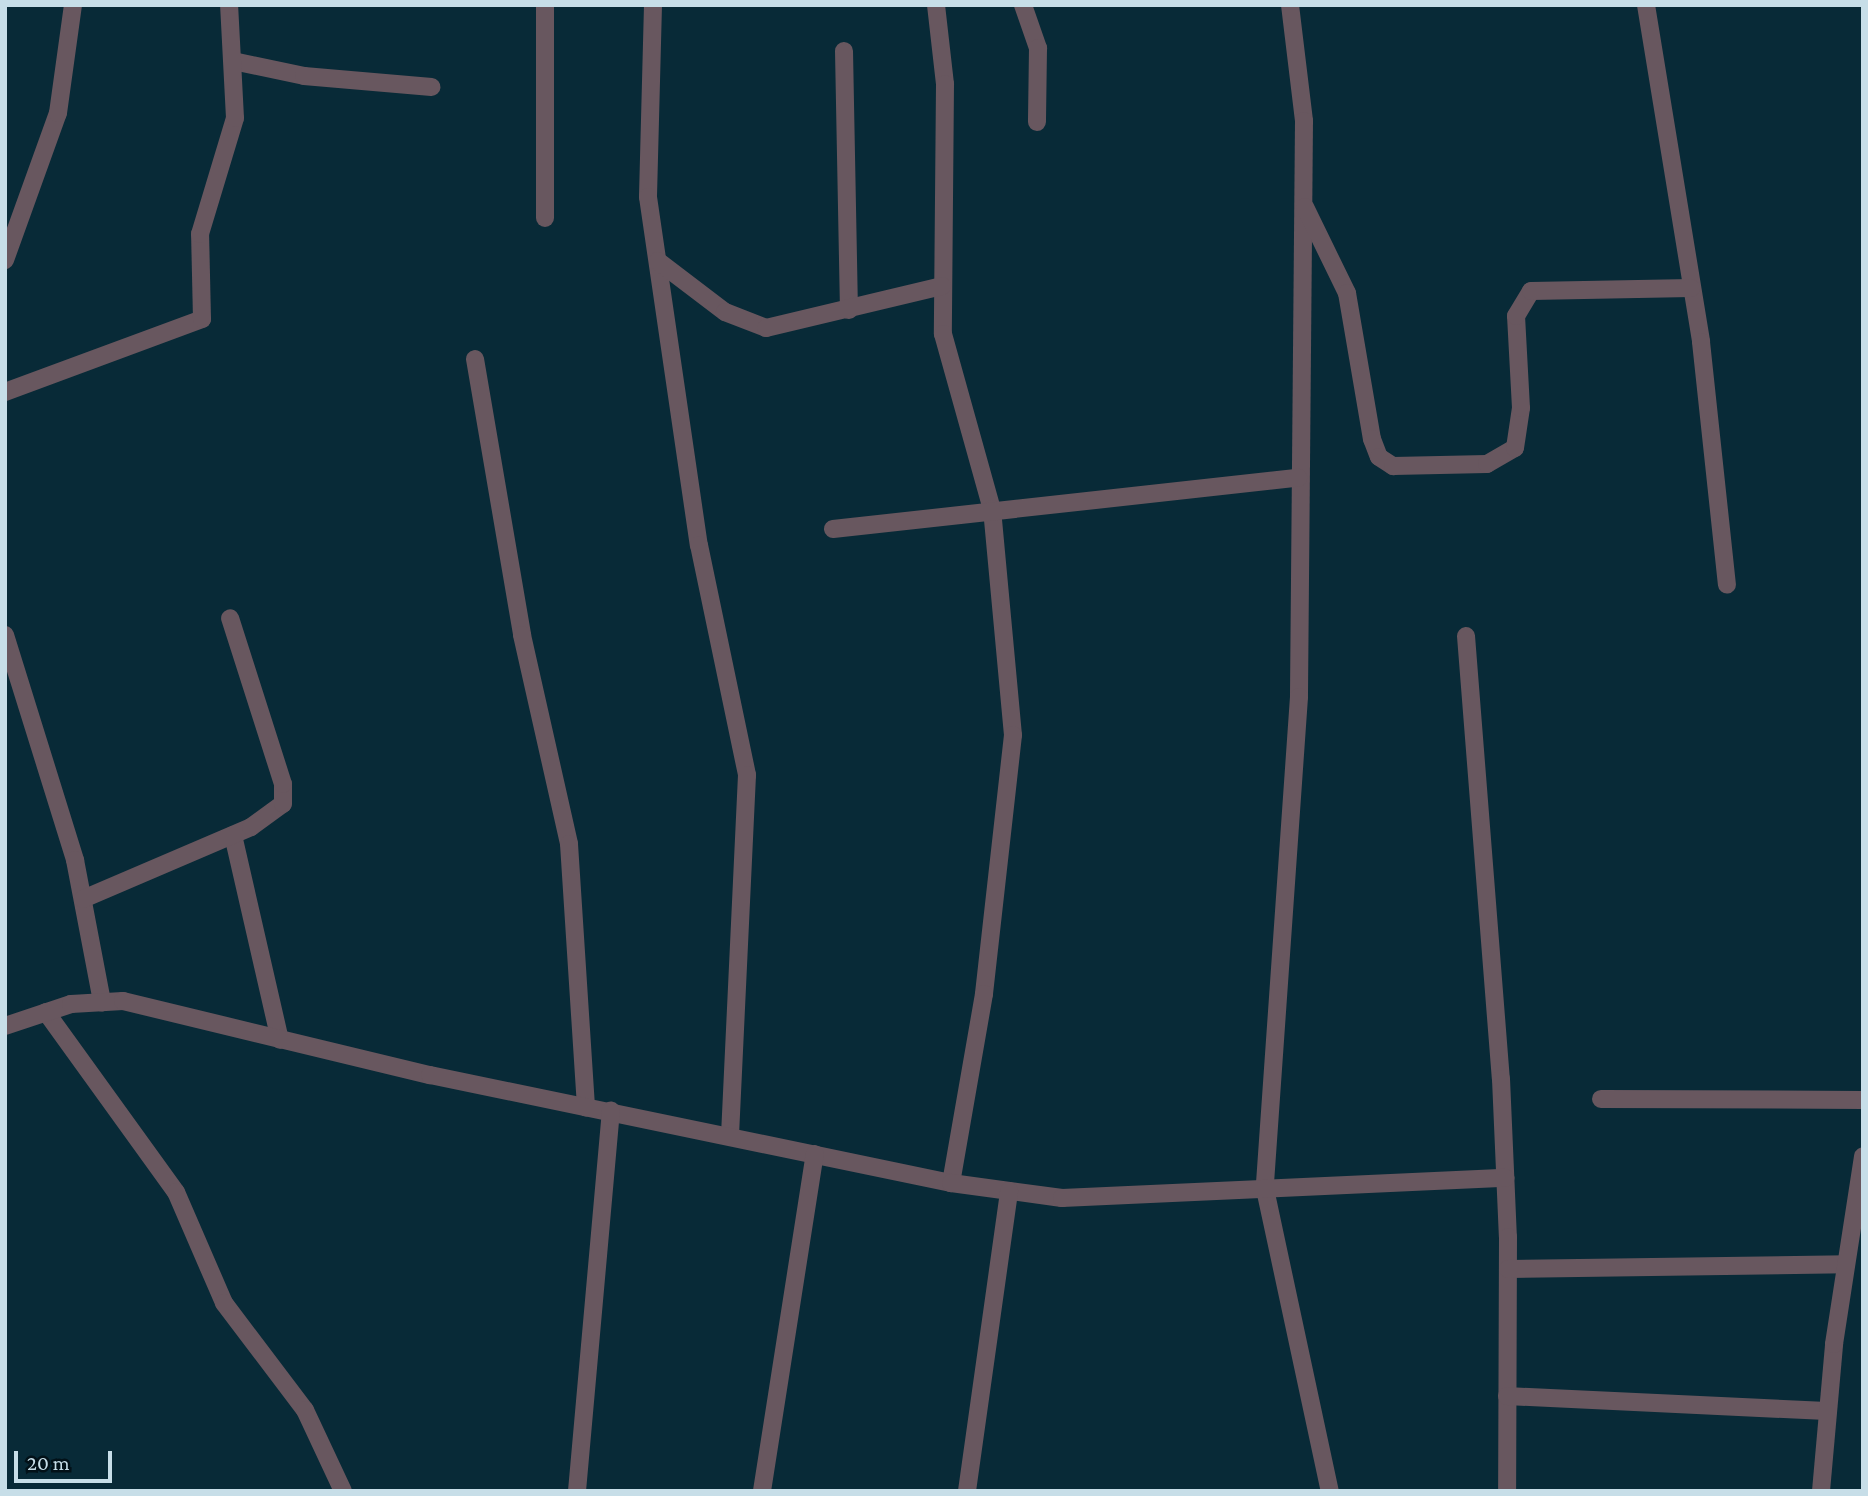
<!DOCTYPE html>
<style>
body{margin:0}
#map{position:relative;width:1868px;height:1496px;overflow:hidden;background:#082a37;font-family:"Crimson Pro",serif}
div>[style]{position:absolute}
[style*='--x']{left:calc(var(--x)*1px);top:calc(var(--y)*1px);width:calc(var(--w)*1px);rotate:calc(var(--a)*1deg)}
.street>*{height:18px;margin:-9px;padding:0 9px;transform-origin:9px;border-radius:9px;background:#68575f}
span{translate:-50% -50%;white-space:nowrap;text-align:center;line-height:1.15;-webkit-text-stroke:7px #021118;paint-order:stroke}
.frame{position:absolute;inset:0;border:7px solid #c7dee8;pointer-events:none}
.scale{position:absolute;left:14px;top:1451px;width:98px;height:32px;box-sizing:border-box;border:4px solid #c7dee8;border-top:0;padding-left:9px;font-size:21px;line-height:24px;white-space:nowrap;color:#c7dee8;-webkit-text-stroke:5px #021118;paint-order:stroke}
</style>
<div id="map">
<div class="street">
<div style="--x:653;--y:5;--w:192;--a:91.5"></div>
<div style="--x:648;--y:197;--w:352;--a:81.7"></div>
<div style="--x:699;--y:545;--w:235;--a:78.2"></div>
<div style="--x:747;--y:775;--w:361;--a:92.7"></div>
<div style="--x:936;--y:5;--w:80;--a:83.5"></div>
<div style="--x:945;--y:84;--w:250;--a:90.5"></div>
<div style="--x:943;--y:334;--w:182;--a:74.4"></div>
<div style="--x:992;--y:509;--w:227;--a:84.7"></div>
<div style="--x:1013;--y:735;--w:261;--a:96.4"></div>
<div style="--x:984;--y:994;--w:192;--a:99.9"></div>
<div style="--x:1023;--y:5;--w:46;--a:70.8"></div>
<div style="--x:1038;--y:48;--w:74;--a:90.8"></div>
<div style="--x:1290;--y:5;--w:117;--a:83.1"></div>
<div style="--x:1304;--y:121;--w:576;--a:90.5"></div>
<div style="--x:1299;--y:697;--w:493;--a:94"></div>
<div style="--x:1265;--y:1189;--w:309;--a:77.9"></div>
<div style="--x:1646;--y:5;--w:341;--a:80.7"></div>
<div style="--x:1701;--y:342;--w:244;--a:83.9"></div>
<div style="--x:844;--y:51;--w:259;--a:88.9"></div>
<div style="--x:233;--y:61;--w:73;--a:11.9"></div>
<div style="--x:304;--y:76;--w:128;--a:4.9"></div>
<div style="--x:1305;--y:207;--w:96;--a:64"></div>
<div style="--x:1347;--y:293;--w:148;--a:80.3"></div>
<div style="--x:1372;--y:439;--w:19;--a:69"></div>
<div style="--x:1379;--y:457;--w:17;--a:33"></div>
<div style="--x:1393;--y:466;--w:94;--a:-1.2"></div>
<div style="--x:1487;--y:464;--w:32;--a:-30"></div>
<div style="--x:1515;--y:448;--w:40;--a:-81.5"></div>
<div style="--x:1521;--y:408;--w:92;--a:-93.1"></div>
<div style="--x:1516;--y:316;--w:29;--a:-59"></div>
<div style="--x:1531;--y:291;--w:160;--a:-1.1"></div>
<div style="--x:545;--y:218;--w:213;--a:-90"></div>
<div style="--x:5;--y:260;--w:156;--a:-70.2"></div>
<div style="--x:58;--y:113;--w:109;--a:-82.1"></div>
<div style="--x:658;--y:261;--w:84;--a:37.3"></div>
<div style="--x:725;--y:312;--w:44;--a:21.3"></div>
<div style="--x:766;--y:328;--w:181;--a:-13.4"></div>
<div style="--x:475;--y:359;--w:280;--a:80.3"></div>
<div style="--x:522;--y:635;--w:214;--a:77.3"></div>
<div style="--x:569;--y:844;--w:264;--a:86.3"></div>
<div style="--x:5;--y:392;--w:210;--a:-20.3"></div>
<div style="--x:202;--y:319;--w:85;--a:-91.3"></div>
<div style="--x:200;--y:234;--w:121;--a:-73.2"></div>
<div style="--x:235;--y:118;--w:113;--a:-93"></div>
<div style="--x:833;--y:529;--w:468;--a:-6.3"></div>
<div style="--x:5;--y:635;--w:236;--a:72.7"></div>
<div style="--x:75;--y:860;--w:145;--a:79.2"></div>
<div style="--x:1466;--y:636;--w:444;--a:85.5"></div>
<div style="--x:1501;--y:1079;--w:158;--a:87.5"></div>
<div style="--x:1508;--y:1237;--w:254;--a:90.2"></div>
<div style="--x:233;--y:835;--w:210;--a:77.1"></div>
<div style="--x:83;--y:899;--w:183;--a:-23.2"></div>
<div style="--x:251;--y:827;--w:39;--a:-36"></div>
<div style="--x:283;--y:804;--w:20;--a:-90"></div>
<div style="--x:283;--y:784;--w:174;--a:-107.7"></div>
<div style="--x:46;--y:1012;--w:222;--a:54.2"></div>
<div style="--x:176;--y:1192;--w:121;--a:66.6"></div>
<div style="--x:224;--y:1303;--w:134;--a:52.9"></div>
<div style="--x:305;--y:1410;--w:89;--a:64.9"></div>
<div style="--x:5;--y:1026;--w:70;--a:-18.4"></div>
<div style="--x:71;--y:1004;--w:52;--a:-3.3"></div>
<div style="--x:123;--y:1001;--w:316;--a:13.6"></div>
<div style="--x:430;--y:1075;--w:532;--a:11.71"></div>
<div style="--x:951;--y:1183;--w:112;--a:7.7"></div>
<div style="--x:1062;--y:1198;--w:444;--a:-2.6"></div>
<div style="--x:1601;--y:1099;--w:262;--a:0.2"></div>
<div style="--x:1508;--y:1269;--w:338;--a:-0.8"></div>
<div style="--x:1507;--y:1396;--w:320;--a:2.7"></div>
<div style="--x:577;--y:1491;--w:382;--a:-84.9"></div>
<div style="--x:762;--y:1491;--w:341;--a:-81.1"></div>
<div style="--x:967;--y:1491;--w:303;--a:-82"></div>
<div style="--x:1821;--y:1491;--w:148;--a:-84.9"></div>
<div style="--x:1834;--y:1344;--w:190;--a:-81.2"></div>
</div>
<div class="frame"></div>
<div class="scale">20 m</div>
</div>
